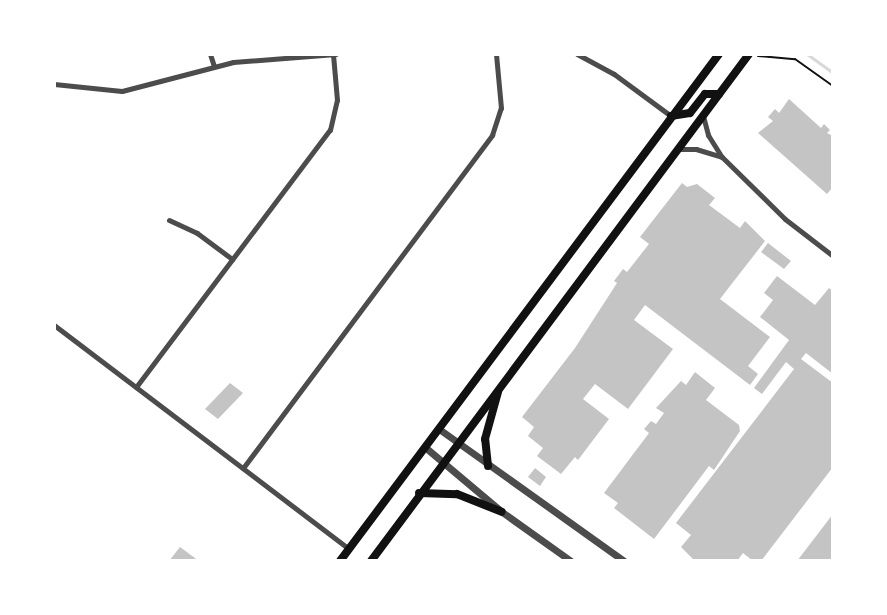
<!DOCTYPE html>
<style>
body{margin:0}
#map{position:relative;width:887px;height:615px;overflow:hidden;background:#fff;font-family:Ubuntu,sans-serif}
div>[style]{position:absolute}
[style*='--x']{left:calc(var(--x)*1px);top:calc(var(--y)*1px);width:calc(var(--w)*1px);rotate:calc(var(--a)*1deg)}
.stream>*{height:3px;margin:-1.5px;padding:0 1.5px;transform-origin:1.5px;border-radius:1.5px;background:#d9d9d9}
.building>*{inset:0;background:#c4c4c4}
.path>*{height:2px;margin:-1px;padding:0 1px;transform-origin:1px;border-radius:1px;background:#111}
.minor>*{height:5px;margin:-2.5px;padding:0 2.5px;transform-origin:2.5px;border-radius:2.5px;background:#4c4c4c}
.tertiary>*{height:7px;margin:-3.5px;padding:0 3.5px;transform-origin:3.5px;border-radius:3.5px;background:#4c4c4c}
.primary>*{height:8px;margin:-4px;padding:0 4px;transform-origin:4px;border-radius:4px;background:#111}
span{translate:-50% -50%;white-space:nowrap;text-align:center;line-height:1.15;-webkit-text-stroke:6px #fff;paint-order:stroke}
.frame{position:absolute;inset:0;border:56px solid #fff;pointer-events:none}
</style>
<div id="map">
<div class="stream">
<div style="--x:807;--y:54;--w:32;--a:36"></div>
</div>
<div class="building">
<div style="clip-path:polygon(789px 99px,821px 128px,824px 124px,830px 130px,827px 133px,833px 136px,833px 187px,827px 194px,758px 133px,773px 121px,768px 117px,775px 109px,779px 113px)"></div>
<div style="clip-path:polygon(682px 183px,687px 187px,697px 184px,715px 198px,709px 205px,740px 228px,745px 221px,765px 241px,720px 299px,770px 337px,748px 366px,758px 374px,750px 385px,645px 305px,634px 320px,673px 349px,628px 409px,595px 384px,583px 399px,609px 419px,578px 460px,575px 457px,561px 474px,537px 456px,543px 448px,528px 436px,534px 427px,522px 417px,575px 348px,617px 283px,614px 281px,623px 269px,627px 272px,649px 244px,640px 237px)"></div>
<div style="clip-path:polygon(768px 243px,791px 261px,784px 269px,761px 252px)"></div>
<div style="clip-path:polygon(777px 276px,815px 305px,829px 288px,833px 291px,833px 374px,806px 353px,801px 359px,833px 383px,833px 467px,761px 561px,753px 561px,743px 553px,737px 561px,695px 561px,681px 547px,691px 535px,676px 523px,794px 369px,786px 362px,762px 394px,754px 388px,789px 340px,760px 317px,773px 300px,764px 293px)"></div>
<div style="clip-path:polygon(695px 372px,715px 388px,706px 400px,739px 425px,740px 431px,714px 470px,709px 466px,654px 539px,614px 508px,618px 503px,604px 493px,649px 433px,644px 429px,651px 421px,656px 424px,664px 413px,656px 408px,681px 381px,686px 385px)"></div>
<div style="clip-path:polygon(230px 383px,243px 393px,218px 419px,205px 409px)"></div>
<div style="clip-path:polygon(535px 468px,546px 477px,540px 486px,528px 477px)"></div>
<div style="clip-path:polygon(833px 514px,833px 561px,797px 561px)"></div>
<div style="clip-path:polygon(180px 547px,199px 561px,169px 561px)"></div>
</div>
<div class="path">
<div style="--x:758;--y:56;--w:37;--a:5"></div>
<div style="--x:795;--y:59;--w:47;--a:35.4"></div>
</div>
<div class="minor">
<div style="--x:210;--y:54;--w:13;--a:72"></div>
<div style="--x:577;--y:54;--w:42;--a:28.4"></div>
<div style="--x:614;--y:74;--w:71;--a:36.4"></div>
<div style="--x:54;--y:84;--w:68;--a:5.9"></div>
<div style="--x:122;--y:91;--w:115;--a:-14.6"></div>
<div style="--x:233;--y:62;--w:103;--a:-4.4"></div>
<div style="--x:703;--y:116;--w:20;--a:75"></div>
<div style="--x:708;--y:135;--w:26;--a:58"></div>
<div style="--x:722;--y:157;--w:88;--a:44.5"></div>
<div style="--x:785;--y:219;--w:61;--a:37.6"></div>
<div style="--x:678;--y:149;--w:18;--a:0"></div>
<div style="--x:696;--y:149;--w:27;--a:17"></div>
<div style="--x:169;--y:220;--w:31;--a:25"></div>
<div style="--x:197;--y:233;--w:44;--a:36.6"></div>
<div style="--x:54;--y:325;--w:370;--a:37.2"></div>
<div style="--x:136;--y:387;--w:322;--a:-53"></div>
<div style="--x:330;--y:130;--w:31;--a:-77"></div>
<div style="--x:337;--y:100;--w:46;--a:-95"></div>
<div style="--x:243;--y:468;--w:416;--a:-53.2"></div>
<div style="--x:492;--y:135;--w:28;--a:-72"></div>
<div style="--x:501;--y:108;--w:54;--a:-95.3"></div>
</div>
<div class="tertiary">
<div style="--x:439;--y:429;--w:227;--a:35.5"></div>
<div style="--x:426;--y:448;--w:99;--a:40.1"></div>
<div style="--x:502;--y:512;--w:85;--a:35.4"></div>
</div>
<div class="primary">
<div style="--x:671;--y:116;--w:19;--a:-9"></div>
<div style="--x:690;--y:113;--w:24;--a:-52"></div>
<div style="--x:705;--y:94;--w:14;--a:0"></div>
<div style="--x:488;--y:466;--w:27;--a:-96"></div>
<div style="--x:485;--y:439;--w:49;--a:-74.5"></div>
<div style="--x:419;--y:493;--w:38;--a:2"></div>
<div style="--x:457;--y:494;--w:48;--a:21.8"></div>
<div style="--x:340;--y:561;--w:633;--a:-53.22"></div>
<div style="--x:371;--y:561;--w:632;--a:-53.29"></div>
</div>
<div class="frame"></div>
</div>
